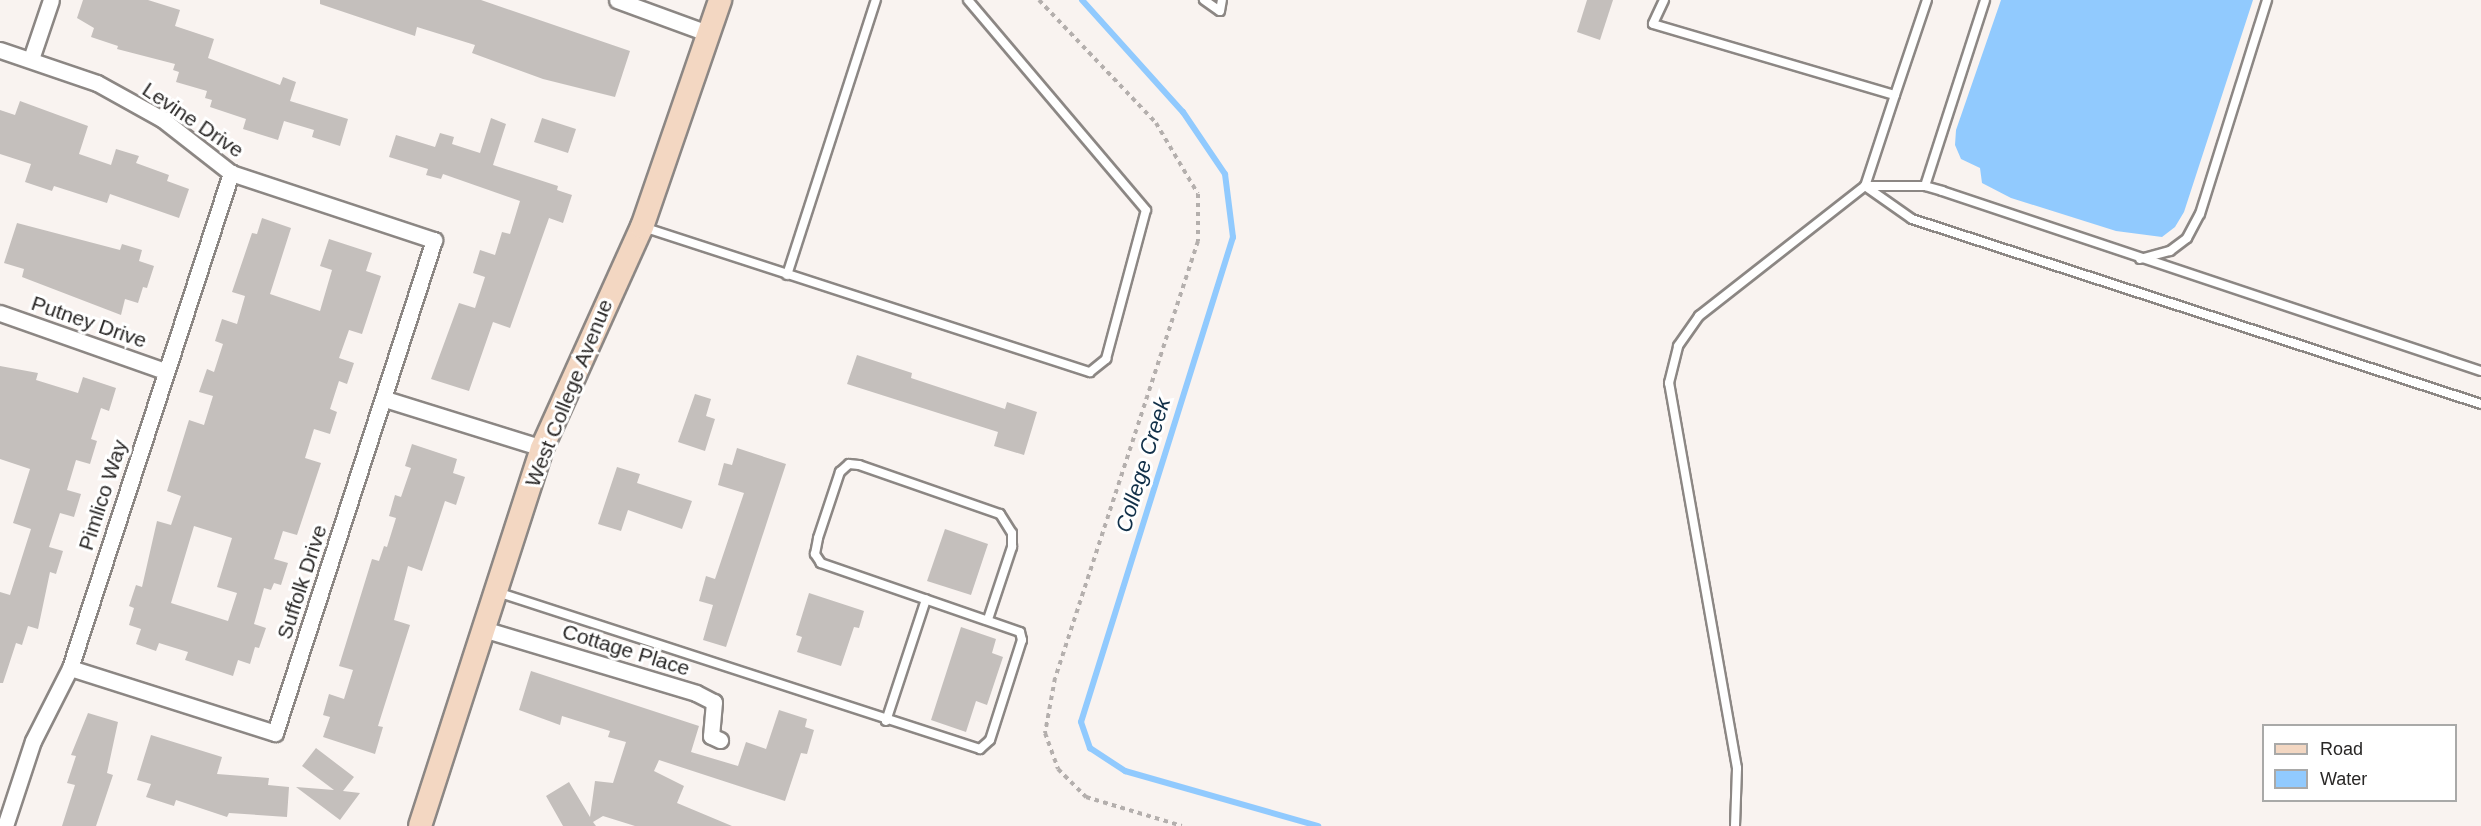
<!DOCTYPE html>
<style>
body{margin:0}
#map{position:relative;width:2481px;height:826px;overflow:hidden;background:#f9f3f0;font-family:Helvetica,sans-serif}
div>[style]{position:absolute}
[style*='--x']{left:calc(var(--x)*1px);top:calc(var(--y)*1px);width:calc(var(--w)*1px);rotate:calc(var(--a)*1deg)}
.water>*{inset:0;background:#91cafe}
.stream>*{height:6px;margin:-3px;padding:0 3px;transform-origin:3px;border-radius:3px;background:#91cafe}
.building>*{inset:0;background:#c4bfbc}
.path>*{height:4px;margin-top:-2px;transform-origin:0;background:repeating-linear-gradient(90deg,#b4afad 0 4.5px,transparent 0 9px)}
.roads{filter:drop-shadow(2px 0 #8c8784) drop-shadow(-2px 0 #8c8784) drop-shadow(0 2px #8c8784) drop-shadow(0 -2px #8c8784)}
.lane>*{height:8px;margin:-4px;padding:0 4px;transform-origin:4px;border-radius:4px;background:#fff}
.street>*{height:15px;margin:-7.5px;padding:0 7.5px;transform-origin:7.5px;border-radius:7.5px;background:#fff}
.secondary>*{height:22px;margin:-11px;padding:0 11px;transform-origin:11px;border-radius:11px;background:#f3d7c2}
span{translate:-50% -50%;white-space:nowrap;text-align:center;line-height:1.15;-webkit-text-stroke:6px #fff;paint-order:stroke}
.street-label{font-size:21px;color:#292726}
.water-label{font-size:22px;color:#113049;font-style:italic}
.legend{position:absolute;left:2262px;top:724px;width:195px;height:78px;box-sizing:border-box;background:#fff;border:2px solid #a9a9a8;margin:0;padding:8px 10px;list-style:none;font-size:18px;color:#292726}
.legend li{display:flex;align-items:center;gap:12px;height:30px}
.legend b{width:30px;border:2px solid #a9a9a8}
</style>
<div id="map">
<div class="water">
<div style="clip-path:polygon(2001px 0,2253px 0,2184px 212px,2175px 227px,2162px 237px,2116px 231px,2011px 198px,1982px 183px,1980px 168px,1961px 159px,1955px 145px,1956px 130px)"></div>
</div>
<div class="stream">
<div style="--x:1082;--y:0;--w:151;--a:48"></div>
<div style="--x:1183;--y:112;--w:75;--a:55.9"></div>
<div style="--x:1225;--y:174;--w:64;--a:82.8"></div>
<div style="--x:1233;--y:237;--w:508;--a:107.4"></div>
<div style="--x:1081;--y:722;--w:28;--a:71"></div>
<div style="--x:1090;--y:748;--w:42;--a:33.3"></div>
<div style="--x:1125;--y:771;--w:201;--a:15.9"></div>
</div>
<div class="building">
<div style="clip-path:polygon(83px 0,148px 0,180px 10px,175px 26px,214px 39px,208px 58px,280px 85px,283px 77px,296px 82px,290px 101px,348px 119px,340px 146px,312px 137px,314px 130px,284px 121px,278px 140px,243px 129px,246px 119px,210px 107px,212px 100px,205px 98px,207px 91px,176px 82px,179px 72px,173px 70px,175px 64px,117px 49px,118px 46px,91px 37px,94px 28px,77px 18px)"></div>
<div style="clip-path:polygon(320px 0,481px 0,630px 51px,615px 97px,543px 79px,472px 53px,475px 45px,417px 27px,415px 36px,320px 4px)"></div>
<div style="clip-path:polygon(1587px 0,1613px 0,1600px 40px,1577px 32px)"></div>
<div style="clip-path:polygon(20px 101px,88px 126px,79px 154px,111px 165px,116px 149px,139px 156px,136px 163px,169px 175px,167px 181px,189px 189px,179px 218px,110px 194px,107px 203px,54px 186px,52px 191px,25px 182px,31px 164px,0 154px,0 110px,15px 115px)"></div>
<div style="clip-path:polygon(491px 118px,506px 124px,493px 165px,558px 186px,557px 190px,572px 195px,563px 223px,549px 218px,510px 328px,493px 322px,469px 391px,431px 379px,459px 303px,475px 308px,485px 277px,473px 273px,480px 250px,495px 255px,502px 232px,510px 234px,520px 201px,443px 174px,441px 179px,426px 175px,428px 169px,389px 157px,396px 135px,435px 147px,440px 133px,454px 137px,452px 144px,480px 153px)"></div>
<div style="clip-path:polygon(542px 118px,576px 129px,568px 153px,534px 142px)"></div>
<div style="clip-path:polygon(evenodd,262px 218px,291px 228px,270px 294px,320px 311px,332px 270px,320px 266px,329px 239px,372px 253px,366px 271px,381px 276px,362px 334px,349px 330px,339px 358px,354px 363px,347px 384px,339px 381px,330px 409px,337px 412px,330px 434px,314px 429px,305px 458px,321px 463px,297px 535px,283px 531px,274px 559px,288px 563px,281px 585px,274px 583px,271px 590px,264px 588px,254px 624px,266px 628px,259px 648px,255px 647px,250px 664px,238px 660px,233px 676px,185px 660px,188px 652px,159px 643px,156px 651px,136px 644px,141px 629px,129px 625px,134px 608px,129px 606px,136px 585px,142px 587px,157px 521px,171px 525px,181px 496px,167px 491px,189px 420px,204px 425px,213px 396px,199px 392px,207px 369px,214px 372px,223px 344px,215px 341px,222px 319px,237px 324px,245px 296px,232px 292px,252px 233px,257px 234px,262px 218px,194px 526px,232px 538px,217px 587px,237px 593px,228px 621px,171px 603px,194px 526px)"></div>
<div style="clip-path:polygon(17px 223px,120px 250px,122px 244px,142px 250px,139px 261px,154px 266px,147px 288px,143px 287px,138px 303px,125px 299px,121px 315px,22px 277px,24px 269px,4px 263px)"></div>
<div style="clip-path:polygon(857px 355px,912px 373px,911px 378px,1005px 409px,1007px 402px,1037px 412px,1024px 455px,994px 446px,998px 432px,847px 384px)"></div>
<div style="clip-path:polygon(0 366px,38px 373px,36px 380px,78px 393px,83px 377px,116px 388px,109px 411px,101px 408px,91px 439px,97px 441px,90px 464px,76px 460px,67px 490px,81px 494px,74px 517px,60px 513px,49px 547px,63px 551px,56px 574px,50px 572px,38px 629px,28px 626px,22px 645px,16px 643px,3px 683px,0 683px,0 592px,10px 595px,31px 529px,13px 523px,30px 469px,0 459px)"></div>
<div style="clip-path:polygon(695px 394px,711px 399px,706px 416px,715px 419px,705px 451px,678px 442px)"></div>
<div style="clip-path:polygon(412px 444px,457px 459px,453px 473px,465px 477px,456px 505px,445px 501px,422px 571px,408px 566px,394px 620px,410px 625px,378px 726px,383px 727px,375px 754px,323px 737px,330px 717px,323px 715px,329px 694px,344px 699px,353px 670px,339px 666px,372px 559px,379px 561px,384px 546px,387px 547px,396px 518px,389px 516px,395px 495px,401px 497px,411px 468px,405px 466px)"></div>
<div style="clip-path:polygon(737px 448px,786px 464px,726px 647px,703px 640px,713px 605px,699px 601px,706px 576px,715px 579px,744px 493px,718px 485px,724px 463px,732px 465px)"></div>
<div style="clip-path:polygon(617px 467px,640px 474px,637px 483px,692px 501px,682px 529px,628px 510px,621px 531px,598px 524px)"></div>
<div style="clip-path:polygon(945px 529px,988px 544px,971px 595px,927px 581px)"></div>
<div style="clip-path:polygon(809px 593px,864px 611px,859px 628px,854px 627px,841px 666px,797px 652px,802px 637px,796px 635px)"></div>
<div style="clip-path:polygon(961px 627px,996px 639px,992px 653px,1003px 657px,987px 705px,976px 701px,966px 732px,931px 720px)"></div>
<div style="clip-path:polygon(531px 671px,699px 726px,691px 752px,738px 766px,746px 742px,766px 749px,779px 710px,807px 719px,805px 727px,814px 730px,807px 754px,801px 753px,785px 801px,659px 760px,654px 771px,684px 786px,677px 803px,732px 826px,635px 826px,603px 816px,593px 822px,596px 826px,563px 826px,546px 796px,569px 782px,590px 817px,595px 781px,613px 783px,626px 742px,608px 737px,610px 731px,562px 716px,560px 725px,519px 710px)"></div>
<div style="clip-path:polygon(88px 713px,118px 722px,107px 773px,113px 775px,96px 826px,62px 826px,75px 785px,67px 783px,76px 756px,71px 755px)"></div>
<div style="clip-path:polygon(151px 735px,222px 757px,217px 774px,269px 778px,268px 785px,289px 787px,287px 817px,229px 813px,227px 817px,176px 800px,174px 806px,146px 797px,151px 784px,137px 780px)"></div>
<div style="clip-path:polygon(316px 748px,354px 777px,343px 791px,360px 793px,340px 820px,296px 787px,334px 790px,302px 766px)"></div>
</div>
<div class="path">
<div style="--x:1039;--y:0;--w:170;--a:46.4"></div>
<div style="--x:1156;--y:123;--w:82;--a:59.4"></div>
<div style="--x:1198;--y:194;--w:47;--a:90"></div>
<div style="--x:1198;--y:241;--w:460;--a:108.1"></div>
<div style="--x:1055;--y:678;--w:56;--a:100.3"></div>
<div style="--x:1045;--y:733;--w:38;--a:70"></div>
<div style="--x:1058;--y:769;--w:40;--a:45"></div>
<div style="--x:1086;--y:797;--w:100;--a:16.8"></div>
</div>
<div class="roads">
<div class="lane">
<div style="--x:1204;--y:0;--w:19;--a:35"></div>
<div style="--x:1220;--y:11;--w:11;--a:-80"></div>
<div style="--x:1664;--y:0;--w:26;--a:115"></div>
<div style="--x:1653;--y:24;--w:252;--a:16.4"></div>
<div style="--x:1895;--y:95;--w:100;--a:-71.4"></div>
<div style="--x:1895;--y:95;--w:96;--a:108.2"></div>
<div style="--x:1865;--y:186;--w:60;--a:0"></div>
<div style="--x:1925;--y:186;--w:18;--a:16"></div>
<div style="--x:1942;--y:191;--w:568;--a:18.47"></div>
<div style="--x:1925;--y:186;--w:195;--a:-72.1"></div>
<div style="--x:643;--y:227;--w:470;--a:18"></div>
<div style="--x:1090;--y:372;--w:21;--a:-39"></div>
<div style="--x:1106;--y:359;--w:154;--a:-75"></div>
<div style="--x:1146;--y:210;--w:275;--a:-130.3"></div>
<div style="--x:2140;--y:259;--w:31;--a:-15"></div>
<div style="--x:2170;--y:251;--w:21;--a:-37"></div>
<div style="--x:2187;--y:238;--w:27;--a:-62"></div>
<div style="--x:2200;--y:214;--w:224;--a:-72.6"></div>
<div style="--x:787;--y:275;--w:289;--a:-72.1"></div>
<div style="--x:497;--y:592;--w:508;--a:18.01"></div>
<div style="--x:980;--y:749;--w:13;--a:-42"></div>
<div style="--x:990;--y:740;--w:105;--a:-72.3"></div>
<div style="--x:1022;--y:640;--w:8;--a:-104"></div>
<div style="--x:1020;--y:632;--w:211;--a:-160.9"></div>
<div style="--x:821;--y:563;--w:11;--a:-124"></div>
<div style="--x:815;--y:554;--w:16;--a:-79"></div>
<div style="--x:818;--y:538;--w:70;--a:-71.6"></div>
<div style="--x:840;--y:472;--w:12;--a:-42"></div>
<div style="--x:849;--y:464;--w:10;--a:6"></div>
<div style="--x:859;--y:465;--w:149;--a:19.2"></div>
<div style="--x:1000;--y:514;--w:22;--a:58"></div>
<div style="--x:1012;--y:533;--w:14;--a:90"></div>
<div style="--x:1012;--y:547;--w:76;--a:108.4"></div>
<div style="--x:886;--y:721;--w:128;--a:-71.8"></div>
<div style="--x:1735;--y:826;--w:58;--a:-88"></div>
<div style="--x:1737;--y:768;--w:391;--a:-100"></div>
<div style="--x:1669;--y:383;--w:38;--a:-76"></div>
<div style="--x:1678;--y:346;--w:37;--a:-55"></div>
<div style="--x:1699;--y:316;--w:211;--a:-38.1"></div>
<div style="--x:1865;--y:186;--w:57;--a:35.1"></div>
<div style="--x:1912;--y:219;--w:598;--a:18.01"></div>
</div>
<div class="street">
<div style="--x:617;--y:0;--w:99;--a:20.1"></div>
<div style="--x:0;--y:50;--w:102;--a:18.8"></div>
<div style="--x:97;--y:83;--w:74;--a:29"></div>
<div style="--x:162;--y:119;--w:88;--a:38"></div>
<div style="--x:231;--y:173;--w:214;--a:18.3"></div>
<div style="--x:434;--y:240;--w:518;--a:107.88"></div>
<div style="--x:275;--y:733;--w:215;--a:-162.4"></div>
<div style="--x:31;--y:59;--w:62;--a:-71.3"></div>
<div style="--x:0;--y:313;--w:175;--a:19.4"></div>
<div style="--x:385;--y:399;--w:164;--a:17.3"></div>
<div style="--x:483;--y:629;--w:222;--a:16.7"></div>
<div style="--x:696;--y:693;--w:20;--a:27"></div>
<div style="--x:714;--y:702;--w:34;--a:95"></div>
<div style="--x:711;--y:736;--w:10;--a:24"></div>
<div style="--x:5;--y:826;--w:89;--a:-71.8"></div>
<div style="--x:33;--y:741;--w:82;--a:-63.1"></div>
<div style="--x:70;--y:668;--w:521;--a:-71.98"></div>
</div>
<div class="secondary">
<div style="--x:420;--y:826;--w:397;--a:-72.1"></div>
<div style="--x:542;--y:448;--w:243;--a:-65.7"></div>
<div style="--x:642;--y:227;--w:240;--a:-71"></div>
</div>
</div>
<div class="street-label">
<span style="left:193px;top:120px;rotate:34deg">Levine Drive</span>
<span style="left:89px;top:322px;rotate:19deg">Putney Drive</span>
<span style="left:569px;top:393px;rotate:-68deg">West College Avenue</span>
<span style="left:103px;top:495px;rotate:-72deg">Pimlico Way</span>
<span style="left:302px;top:582px;rotate:-72deg">Suffolk Drive</span>
<span style="left:626px;top:650px;rotate:17deg">Cottage Place</span>
</div>
<div class="water-label">
<span style="left:1143px;top:465px;rotate:-73deg">College Creek</span>
</div>
<ul class="legend">
<li><b style="height:8px;background:#f3d7c2"></b>Road</li>
<li><b style="height:16px;background:#91cafe"></b>Water</li>
</ul>
</div>
